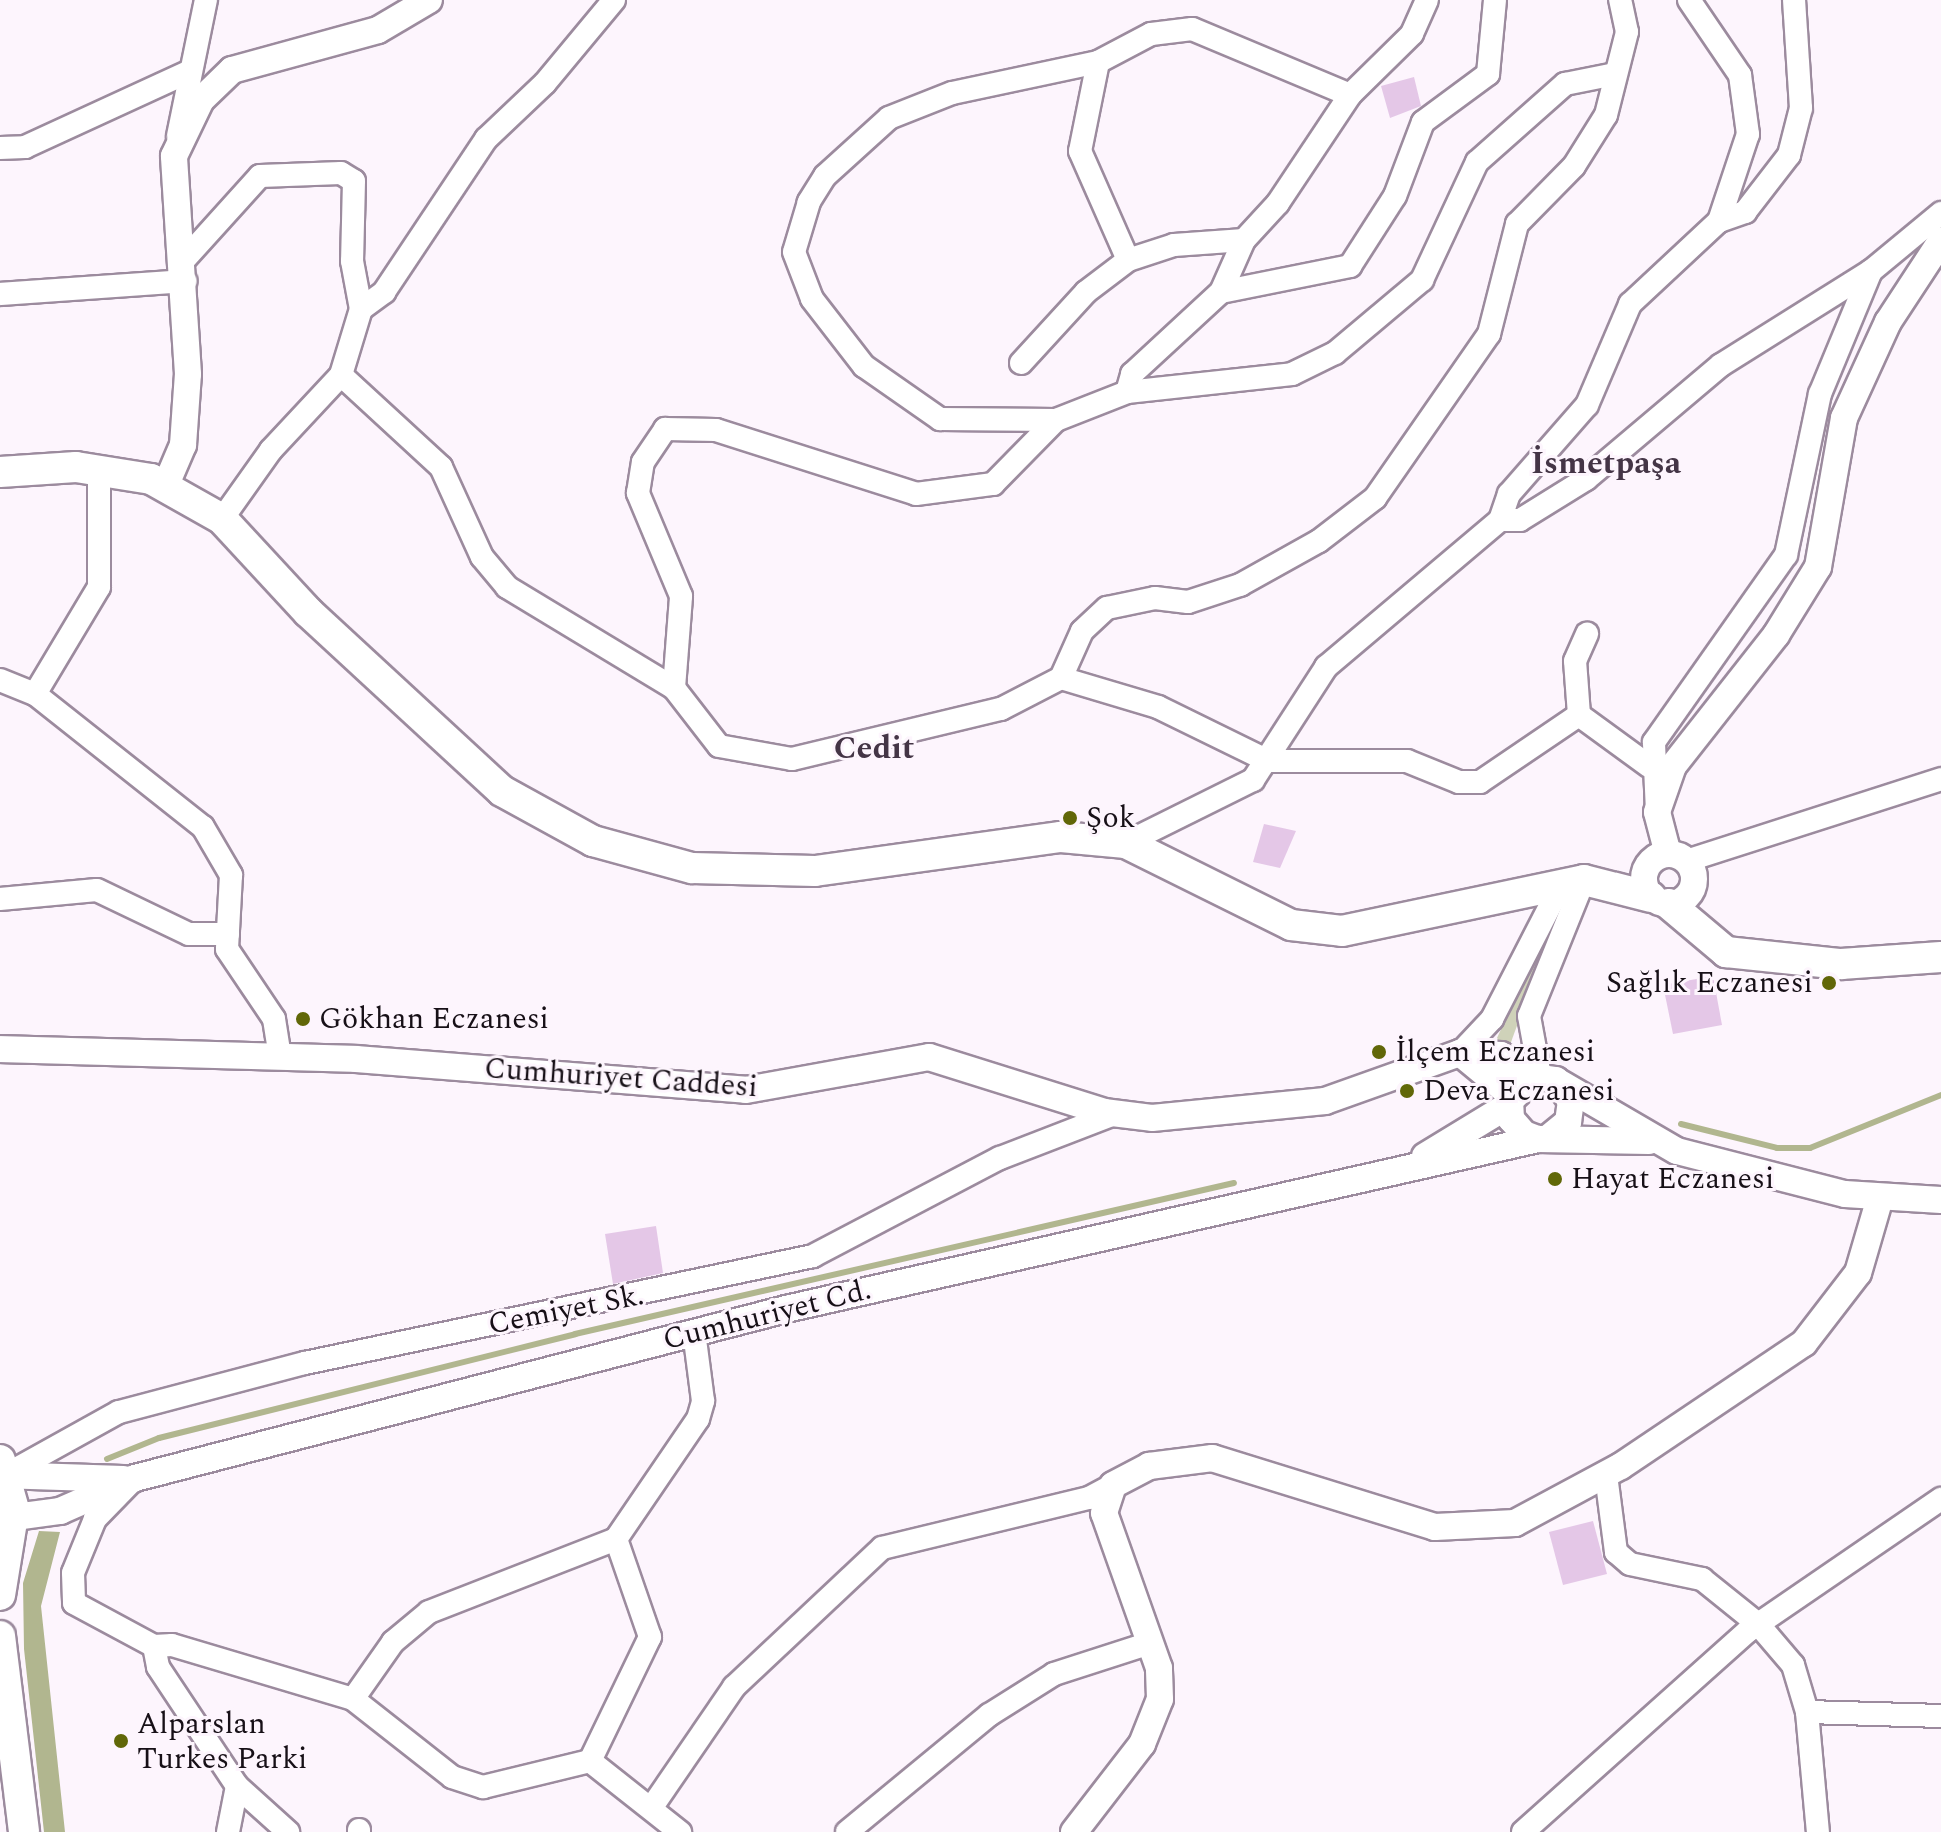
<!DOCTYPE html>
<meta charset="utf-8">
<style>
body{margin:0}
#map{position:relative;width:1941px;height:1832px;overflow:hidden;background:#fdf5fd;font-family:Spectral,serif}
div>[style]{position:absolute}
[style*='--x']{left:calc(var(--x)*1px);top:calc(var(--y)*1px);width:calc(var(--w)*1px);rotate:calc(var(--a)*1deg)}
.green>*{inset:0;background:#cfd2b9}
.water>*{inset:0;background:#b1b68f}
.stream>*{height:6px;margin:-3px;padding:0 3px;transform-origin:3px;border-radius:3px;background:#b1b68f}
.building>*{inset:0;background:#e4c7e7}
.roads{filter:drop-shadow(2px 0 #9c8b9e) drop-shadow(-2px 0 #9c8b9e) drop-shadow(0 2px #9c8b9e) drop-shadow(0 -2px #9c8b9e)}
.minor>*{height:22px;margin:-11px;padding:0 11px;transform-origin:11px;border-radius:11px;background:#fff}
.tertiary>*{height:26px;margin:-13px;padding:0 13px;transform-origin:13px;border-radius:13px;background:#fff}
.tertiary>.ring{margin:-13px;padding:0;box-sizing:content-box;background:none;border:26px solid #fff;border-radius:50%}
.secondary>*{height:30px;margin:-15px;padding:0 15px;transform-origin:15px;border-radius:15px;background:#fff}
.dots>*{width:22px;height:22px;translate:-50% -50%;box-sizing:border-box;border:4px solid #fdf5fd;border-radius:50%}
span{translate:-50% -50%;white-space:nowrap;text-align:center;line-height:1.15;-webkit-text-stroke:6px #fdf5fd;paint-order:stroke}
.poi-label{font-size:30px;color:#171017}
.left{translate:0 -50%;text-align:left}
.right{translate:-100% -50%;text-align:right}
.street-label{font-size:30px;color:#171017}
.neighbourhood-label{font-size:32px;color:#443546;font-weight:700}
</style>
<div id="map">
<div class="green">
<div style="clip-path:polygon(1563px 898px,1510px 1045px,1496px 1040px)"></div>
</div>
<div class="water">
<div style="clip-path:polygon(39px 1531px,60px 1532px,41px 1606px,65px 1832px,44px 1832px,24px 1649px,23px 1583px)"></div>
</div>
<div class="stream">
<div style="--x:1681;--y:1124;--w:99;--a:14"></div>
<div style="--x:1777;--y:1148;--w:33;--a:0"></div>
<div style="--x:1810;--y:1148;--w:141;--a:-22"></div>
<div style="--x:107;--y:1459;--w:56;--a:-22"></div>
<div style="--x:159;--y:1438;--w:429;--a:-14"></div>
<div style="--x:575;--y:1334;--w:676;--a:-12.91"></div>
</div>
<div class="building">
<div style="clip-path:polygon(1414px 77px,1421px 106px,1390px 118px,1381px 86px)"></div>
<div style="clip-path:polygon(1264px 824px,1296px 831px,1280px 868px,1253px 862px)"></div>
<div style="clip-path:polygon(1713px 976px,1722px 1025px,1673px 1034px,1663px 985px)"></div>
<div style="clip-path:polygon(656px 1226px,663px 1273px,613px 1284px,605px 1234px)"></div>
<div style="clip-path:polygon(1593px 1521px,1607px 1574px,1563px 1585px,1549px 1532px)"></div>
</div>
<div class="roads">
<div class="minor">
<div style="--x:1427;--y:0;--w:37;--a:114"></div>
<div style="--x:1412;--y:34;--w:87;--a:135.5"></div>
<div style="--x:1350;--y:95;--w:171;--a:-157.3"></div>
<div style="--x:1192;--y:29;--w:41;--a:173"></div>
<div style="--x:1151;--y:34;--w:60;--a:152.2"></div>
<div style="--x:1098;--y:62;--w:149;--a:168"></div>
<div style="--x:952;--y:93;--w:68;--a:158.4"></div>
<div style="--x:889;--y:118;--w:86;--a:137.8"></div>
<div style="--x:825;--y:176;--w:31;--a:122"></div>
<div style="--x:809;--y:202;--w:52;--a:106.7"></div>
<div style="--x:794;--y:252;--w:50;--a:69"></div>
<div style="--x:812;--y:299;--w:85;--a:52.2"></div>
<div style="--x:864;--y:366;--w:93;--a:34.9"></div>
<div style="--x:940;--y:419;--w:116;--a:0.5"></div>
<div style="--x:1056;--y:420;--w:76;--a:-21.5"></div>
<div style="--x:1127;--y:392;--w:166;--a:-6.2"></div>
<div style="--x:1292;--y:374;--w:48;--a:-26"></div>
<div style="--x:1335;--y:353;--w:114;--a:-40"></div>
<div style="--x:1422;--y:280;--w:130;--a:-65"></div>
<div style="--x:1477;--y:162;--w:118;--a:-41.6"></div>
<div style="--x:1565;--y:84;--w:51;--a:-11.3"></div>
<div style="--x:1689;--y:0;--w:91;--a:55.8"></div>
<div style="--x:1740;--y:75;--w:60;--a:82.3"></div>
<div style="--x:1748;--y:134;--w:92;--a:108.4"></div>
<div style="--x:1098;--y:62;--w:91;--a:101.4"></div>
<div style="--x:1080;--y:151;--w:119;--a:66.2"></div>
<div style="--x:178;--y:136;--w:139;--a:-78.4"></div>
<div style="--x:0;--y:148;--w:25;--a:-2"></div>
<div style="--x:25;--y:147;--w:182;--a:-24.7"></div>
<div style="--x:184;--y:260;--w:113;--a:-47.9"></div>
<div style="--x:260;--y:176;--w:81;--a:-2.1"></div>
<div style="--x:341;--y:173;--w:15;--a:32"></div>
<div style="--x:354;--y:181;--w:80;--a:91.4"></div>
<div style="--x:352;--y:261;--w:49;--a:79.4"></div>
<div style="--x:361;--y:309;--w:69;--a:106.9"></div>
<div style="--x:341;--y:375;--w:103;--a:133"></div>
<div style="--x:271;--y:450;--w:85;--a:125.4"></div>
<div style="--x:1221;--y:292;--w:57;--a:-66.1"></div>
<div style="--x:1244;--y:240;--w:50;--a:-47.4"></div>
<div style="--x:1278;--y:203;--w:130;--a:-56.3"></div>
<div style="--x:0;--y:294;--w:186;--a:-4"></div>
<div style="--x:361;--y:309;--w:29;--a:-36"></div>
<div style="--x:384;--y:292;--w:184;--a:-56.3"></div>
<div style="--x:486;--y:139;--w:81;--a:-43.5"></div>
<div style="--x:545;--y:83;--w:108;--a:-50.3"></div>
<div style="--x:1021;--y:363;--w:96;--a:-47.5"></div>
<div style="--x:1086;--y:292;--w:53;--a:-37.3"></div>
<div style="--x:1128;--y:260;--w:48;--a:-18.1"></div>
<div style="--x:1174;--y:245;--w:70;--a:-4.1"></div>
<div style="--x:341;--y:375;--w:136;--a:42.6"></div>
<div style="--x:441;--y:467;--w:99;--a:65.5"></div>
<div style="--x:482;--y:557;--w:39;--a:50"></div>
<div style="--x:507;--y:587;--w:195;--a:31.2"></div>
<div style="--x:674;--y:688;--w:73;--a:52.2"></div>
<div style="--x:719;--y:746;--w:74;--a:10.1"></div>
<div style="--x:792;--y:759;--w:215;--a:-13.5"></div>
<div style="--x:1001;--y:709;--w:68;--a:-27.3"></div>
<div style="--x:1061;--y:678;--w:51;--a:-65.9"></div>
<div style="--x:1082;--y:631;--w:34;--a:-43"></div>
<div style="--x:1107;--y:608;--w:49;--a:-11.8"></div>
<div style="--x:1155;--y:598;--w:33;--a:7"></div>
<div style="--x:1188;--y:602;--w:55;--a:-18.1"></div>
<div style="--x:1240;--y:585;--w:90;--a:-29.1"></div>
<div style="--x:1319;--y:541;--w:71;--a:-37.5"></div>
<div style="--x:1375;--y:498;--w:200;--a:-55.2"></div>
<div style="--x:1489;--y:334;--w:114;--a:-75.7"></div>
<div style="--x:1517;--y:224;--w:81;--a:-45.5"></div>
<div style="--x:1574;--y:166;--w:60;--a:-57.9"></div>
<div style="--x:1606;--y:115;--w:86;--a:-75.8"></div>
<div style="--x:1627;--y:32;--w:33;--a:-102"></div>
<div style="--x:1127;--y:392;--w:19;--a:-74"></div>
<div style="--x:1132;--y:374;--w:121;--a:-42.7"></div>
<div style="--x:1221;--y:292;--w:132;--a:-11.4"></div>
<div style="--x:1350;--y:266;--w:83;--a:-57.3"></div>
<div style="--x:1395;--y:196;--w:79;--a:-69.3"></div>
<div style="--x:1423;--y:122;--w:81;--a:-36.4"></div>
<div style="--x:1488;--y:74;--w:74;--a:-84.6"></div>
<div style="--x:1500;--y:520;--w:20;--a:0"></div>
<div style="--x:1520;--y:520;--w:78;--a:-31.8"></div>
<div style="--x:1586;--y:479;--w:177;--a:-40.2"></div>
<div style="--x:1721;--y:365;--w:177;--a:-32.1"></div>
<div style="--x:1061;--y:678;--w:101;--a:16.6"></div>
<div style="--x:1158;--y:707;--w:123;--a:26.1"></div>
<div style="--x:1268;--y:761;--w:139;--a:0"></div>
<div style="--x:1407;--y:761;--w:56;--a:22"></div>
<div style="--x:1459;--y:782;--w:21;--a:0"></div>
<div style="--x:1480;--y:782;--w:120;--a:-34.1"></div>
<div style="--x:1579;--y:715;--w:87;--a:36.1"></div>
<div style="--x:0;--y:680;--w:38;--a:22"></div>
<div style="--x:35;--y:694;--w:214;--a:38.4"></div>
<div style="--x:203;--y:827;--w:56;--a:59.7"></div>
<div style="--x:231;--y:875;--w:74;--a:93.1"></div>
<div style="--x:227;--y:949;--w:84;--a:56.1"></div>
<div style="--x:274;--y:1019;--w:38;--a:81"></div>
<div style="--x:674;--y:688;--w:92;--a:-85.6"></div>
<div style="--x:681;--y:596;--w:112;--a:-112.7"></div>
<div style="--x:638;--y:493;--w:31;--a:-81"></div>
<div style="--x:643;--y:462;--w:40;--a:-56"></div>
<div style="--x:665;--y:429;--w:51;--a:1.1"></div>
<div style="--x:716;--y:430;--w:210;--a:17.7"></div>
<div style="--x:916;--y:494;--w:78;--a:-7.4"></div>
<div style="--x:993;--y:484;--w:90;--a:-45.5"></div>
<div style="--x:35;--y:694;--w:125;--a:-59.1"></div>
<div style="--x:99;--y:587;--w:103;--a:-90"></div>
<div style="--x:1579;--y:715;--w:54;--a:-94.2"></div>
<div style="--x:1575;--y:661;--w:30;--a:-66"></div>
<div style="--x:1657;--y:812;--w:70;--a:-92.5"></div>
<div style="--x:1654;--y:742;--w:229;--a:-54.8"></div>
<div style="--x:1786;--y:555;--w:165;--a:-78.1"></div>
<div style="--x:1820;--y:394;--w:133;--a:-67.5"></div>
<div style="--x:1871;--y:271;--w:91;--a:-39.6"></div>
<div style="--x:1126;--y:843;--w:142;--a:-26.4"></div>
<div style="--x:1253;--y:780;--w:135;--a:-57.1"></div>
<div style="--x:1326;--y:667;--w:228;--a:-40.2"></div>
<div style="--x:1500;--y:520;--w:28;--a:-71"></div>
<div style="--x:1509;--y:494;--w:118;--a:-48.8"></div>
<div style="--x:1587;--y:405;--w:110;--a:-66.9"></div>
<div style="--x:1630;--y:304;--w:122;--a:-43"></div>
<div style="--x:1719;--y:221;--w:28;--a:-19"></div>
<div style="--x:1745;--y:212;--w:72;--a:-52.3"></div>
<div style="--x:1789;--y:155;--w:49;--a:-75.7"></div>
<div style="--x:1801;--y:108;--w:108;--a:-93.7"></div>
<div style="--x:1686;--y:861;--w:268;--a:-17.8"></div>
<div style="--x:0;--y:899;--w:97;--a:-5.3"></div>
<div style="--x:97;--y:890;--w:102;--a:25.6"></div>
<div style="--x:189;--y:934;--w:39;--a:0"></div>
<div style="--x:1460;--y:1053;--w:47;--a:-46.7"></div>
<div style="--x:1492;--y:1019;--w:151;--a:-62.8"></div>
<div style="--x:1540;--y:1076;--w:61;--a:-100.4"></div>
<div style="--x:1529;--y:1016;--w:147;--a:-68"></div>
<div style="--x:7;--y:1474;--w:128;--a:-29"></div>
<div style="--x:119;--y:1412;--w:192;--a:-14.8"></div>
<div style="--x:305;--y:1363;--w:519;--a:-11.89"></div>
<div style="--x:813;--y:1256;--w:211;--a:-27.7"></div>
<div style="--x:1000;--y:1158;--w:122;--a:-21.1"></div>
<div style="--x:1606;--y:1475;--w:78;--a:82.6"></div>
<div style="--x:1616;--y:1552;--w:18;--a:41"></div>
<div style="--x:1630;--y:1564;--w:74;--a:11.8"></div>
<div style="--x:1702;--y:1579;--w:72;--a:38.8"></div>
<div style="--x:1758;--y:1624;--w:54;--a:49.5"></div>
<div style="--x:1793;--y:1665;--w:49;--a:73.4"></div>
<div style="--x:1807;--y:1712;--w:121;--a:84.8"></div>
<div style="--x:131;--y:1482;--w:52;--a:134.2"></div>
<div style="--x:95;--y:1519;--w:58;--a:112.2"></div>
<div style="--x:73;--y:1573;--w:30;--a:88"></div>
<div style="--x:74;--y:1603;--w:91;--a:28.3"></div>
<div style="--x:154;--y:1646;--w:21;--a:79"></div>
<div style="--x:158;--y:1667;--w:143;--a:56.4"></div>
<div style="--x:237;--y:1786;--w:69;--a:42"></div>
<div style="--x:154;--y:1646;--w:18;--a:-3"></div>
<div style="--x:172;--y:1645;--w:189;--a:16.6"></div>
<div style="--x:353;--y:1699;--w:126;--a:38.2"></div>
<div style="--x:452;--y:1777;--w:33;--a:18"></div>
<div style="--x:483;--y:1787;--w:110;--a:-13.7"></div>
<div style="--x:590;--y:1761;--w:115;--a:38.3"></div>
<div style="--x:353;--y:1699;--w:70;--a:-54.9"></div>
<div style="--x:393;--y:1642;--w:47;--a:-39.8"></div>
<div style="--x:429;--y:1612;--w:201;--a:-21.3"></div>
<div style="--x:616;--y:1539;--w:145;--a:-55.7"></div>
<div style="--x:698;--y:1419;--w:19;--a:-74"></div>
<div style="--x:703;--y:1401;--w:70;--a:-97.4"></div>
<div style="--x:1807;--y:1712;--w:134;--a:1.7"></div>
<div style="--x:590;--y:1761;--w:138;--a:-64.2"></div>
<div style="--x:650;--y:1637;--w:104;--a:-109.1"></div>
<div style="--x:654;--y:1804;--w:142;--a:-55.6"></div>
<div style="--x:734;--y:1687;--w:203;--a:-43.2"></div>
<div style="--x:882;--y:1548;--w:213;--a:-13.6"></div>
<div style="--x:1089;--y:1498;--w:27;--a:-28"></div>
<div style="--x:359;--y:1830;--w:2;--a:90"></div>
<div style="--x:228;--y:1832;--w:47;--a:-78.9"></div>
<div style="--x:847;--y:1832;--w:184;--a:-39.5"></div>
<div style="--x:989;--y:1715;--w:77;--a:-32.2"></div>
<div style="--x:1054;--y:1674;--w:101;--a:-17.9"></div>
<div style="--x:1523;--y:1832;--w:302;--a:-41.8"></div>
<div style="--x:1748;--y:1631;--w:234;--a:-34.4"></div>
</div>
<div class="tertiary">
<div style="--x:165;--y:487;--w:46;--a:-66.8"></div>
<div style="--x:183;--y:445;--w:71;--a:-86"></div>
<div style="--x:188;--y:374;--w:218;--a:-93.7"></div>
<div style="--x:174;--y:156;--w:62;--a:-64.3"></div>
<div style="--x:201;--y:100;--w:43;--a:-44.1"></div>
<div style="--x:232;--y:70;--w:151;--a:-15.3"></div>
<div style="--x:378;--y:30;--w:59;--a:-30.5"></div>
<div class="ring" style="left:1644px;top:854px;width:24px;height:24px"></div>
<div style="--x:1668;--y:854;--w:43;--a:-104.7"></div>
<div style="--x:1657;--y:812;--w:49;--a:-70.8"></div>
<div style="--x:1673;--y:766;--w:167;--a:-51.8"></div>
<div style="--x:1776;--y:635;--w:80;--a:-58.3"></div>
<div style="--x:1818;--y:567;--w:151;--a:-80.1"></div>
<div style="--x:1844;--y:418;--w:106;--a:-65.4"></div>
<div style="--x:1888;--y:322;--w:97;--a:-56.8"></div>
<div style="--x:0;--y:1049;--w:356;--a:1.6"></div>
<div style="--x:356;--y:1059;--w:391;--a:4.5"></div>
<div style="--x:746;--y:1090;--w:186;--a:-10.2"></div>
<div style="--x:929;--y:1057;--w:183;--a:17.4"></div>
<div style="--x:1104;--y:1112;--w:48;--a:7.1"></div>
<div style="--x:1152;--y:1118;--w:174;--a:-5.6"></div>
<div style="--x:1325;--y:1101;--w:143;--a:-19.6"></div>
<div style="--x:1460;--y:1053;--w:41;--a:2.8"></div>
<div style="--x:1501;--y:1055;--w:37;--a:38"></div>
<div style="--x:1460;--y:1053;--w:66;--a:39.5"></div>
<div style="--x:1560;--y:1083;--w:135;--a:30.2"></div>
<div style="--x:1677;--y:1151;--w:173;--a:14.4"></div>
<div style="--x:1845;--y:1194;--w:96;--a:3.6"></div>
<div style="--x:1548;--y:1138;--w:26;--a:-39"></div>
<div style="--x:1568;--y:1122;--w:21;--a:-82"></div>
<div style="--x:1571;--y:1101;--w:26;--a:-126"></div>
<div style="--x:1556;--y:1080;--w:21;--a:-172"></div>
<div style="--x:1535;--y:1077;--w:34;--a:137"></div>
<div style="--x:1510;--y:1100;--w:19;--a:87"></div>
<div style="--x:1511;--y:1119;--w:20;--a:49"></div>
<div style="--x:1524;--y:1134;--w:15;--a:20"></div>
<div style="--x:1538;--y:1139;--w:111;--a:1"></div>
<div style="--x:1425;--y:1156;--w:98;--a:-31.3"></div>
<div style="--x:0;--y:1475;--w:123;--a:1.9"></div>
<div style="--x:0;--y:1519;--w:61;--a:-7.6"></div>
<div style="--x:60;--y:1511;--w:82;--a:-23.7"></div>
<div style="--x:135;--y:1478;--w:673;--a:-14.55"></div>
<div style="--x:786;--y:1309;--w:771;--a:-12.74"></div>
<div style="--x:1074;--y:1832;--w:111;--a:-52.3"></div>
<div style="--x:1142;--y:1744;--w:48;--a:-68.2"></div>
<div style="--x:1160;--y:1699;--w:31;--a:-92"></div>
<div style="--x:1159;--y:1668;--w:164;--a:-109.5"></div>
<div style="--x:1104;--y:1513;--w:29;--a:-72"></div>
<div style="--x:1113;--y:1485;--w:41;--a:-27.8"></div>
<div style="--x:1149;--y:1466;--w:64;--a:-7.2"></div>
<div style="--x:1212;--y:1458;--w:233;--a:17.2"></div>
<div style="--x:1435;--y:1527;--w:80;--a:-2.9"></div>
<div style="--x:1515;--y:1523;--w:120;--a:-28.3"></div>
<div style="--x:1621;--y:1466;--w:220;--a:-33.9"></div>
<div style="--x:1804;--y:1343;--w:88;--a:-52.4"></div>
<div style="--x:1858;--y:1273;--w:78;--a:-73.7"></div>
</div>
<div class="secondary">
<div style="--x:0;--y:472;--w:76;--a:-3.8"></div>
<div style="--x:76;--y:467;--w:76;--a:9.1"></div>
<div style="--x:151;--y:479;--w:81;--a:29.4"></div>
<div style="--x:222;--y:519;--w:127;--a:47.2"></div>
<div style="--x:308;--y:612;--w:264;--a:42.7"></div>
<div style="--x:502;--y:791;--w:104;--a:28.8"></div>
<div style="--x:593;--y:841;--w:103;--a:15.3"></div>
<div style="--x:692;--y:868;--w:123;--a:1.4"></div>
<div style="--x:815;--y:871;--w:248;--a:-7.9"></div>
<div style="--x:1061;--y:837;--w:65;--a:5.3"></div>
<div style="--x:1126;--y:843;--w:184;--a:26.4"></div>
<div style="--x:1291;--y:925;--w:51;--a:6.7"></div>
<div style="--x:1342;--y:931;--w:247;--a:-11.9"></div>
<div style="--x:1584;--y:880;--w:69;--a:14.2"></div>
<div style="--x:1669;--y:904;--w:75;--a:40.1"></div>
<div style="--x:1726;--y:952;--w:116;--a:6"></div>
<div style="--x:1841;--y:964;--w:100;--a:-4"></div>
<div style="--x:0;--y:1460;--w:51;--a:74.1"></div>
<div style="--x:14;--y:1509;--w:87;--a:99.2"></div>
<div style="--x:0;--y:1636;--w:197;--a:83"></div>
</div>
</div>
<div class="dots">
<div style="left:1070px;top:818px;background:#616708"></div>
<div style="left:1829px;top:983px;background:#616708"></div>
<div style="left:303px;top:1019px;background:#616708"></div>
<div style="left:1379px;top:1052px;background:#616708"></div>
<div style="left:1407px;top:1091px;background:#616708"></div>
<div style="left:1555px;top:1179px;background:#616708"></div>
<div style="left:121px;top:1741px;background:#616708"></div>
</div>
<div class="poi-label">
<span class="left" style="left:1086px;top:818px">Şok</span>
<span class="right" style="left:1813px;top:983px">Sağlık Eczanesi</span>
<span class="left" style="left:319px;top:1019px">Gökhan Eczanesi</span>
<span class="left" style="left:1395px;top:1052px">İlçem Eczanesi</span>
<span class="left" style="left:1423px;top:1091px">Deva Eczanesi</span>
<span class="left" style="left:1571px;top:1179px">Hayat Eczanesi</span>
<span class="left" style="left:137px;top:1741px">Alparslan<br>Turkes Parki</span>
</div>
<div class="street-label">
<span style="left:621px;top:1078px;rotate:4deg">Cumhuriyet Caddesi</span>
<span style="left:566px;top:1310px;rotate:-11deg">Cemiyet Sk.</span>
<span style="left:767px;top:1315px;rotate:-14deg">Cumhuriyet Cd.</span>
</div>
<div class="neighbourhood-label">
<span style="left:1606px;top:464px">İsmetpaşa</span>
<span style="left:874px;top:749px">Cedit</span>
</div>
</div>
